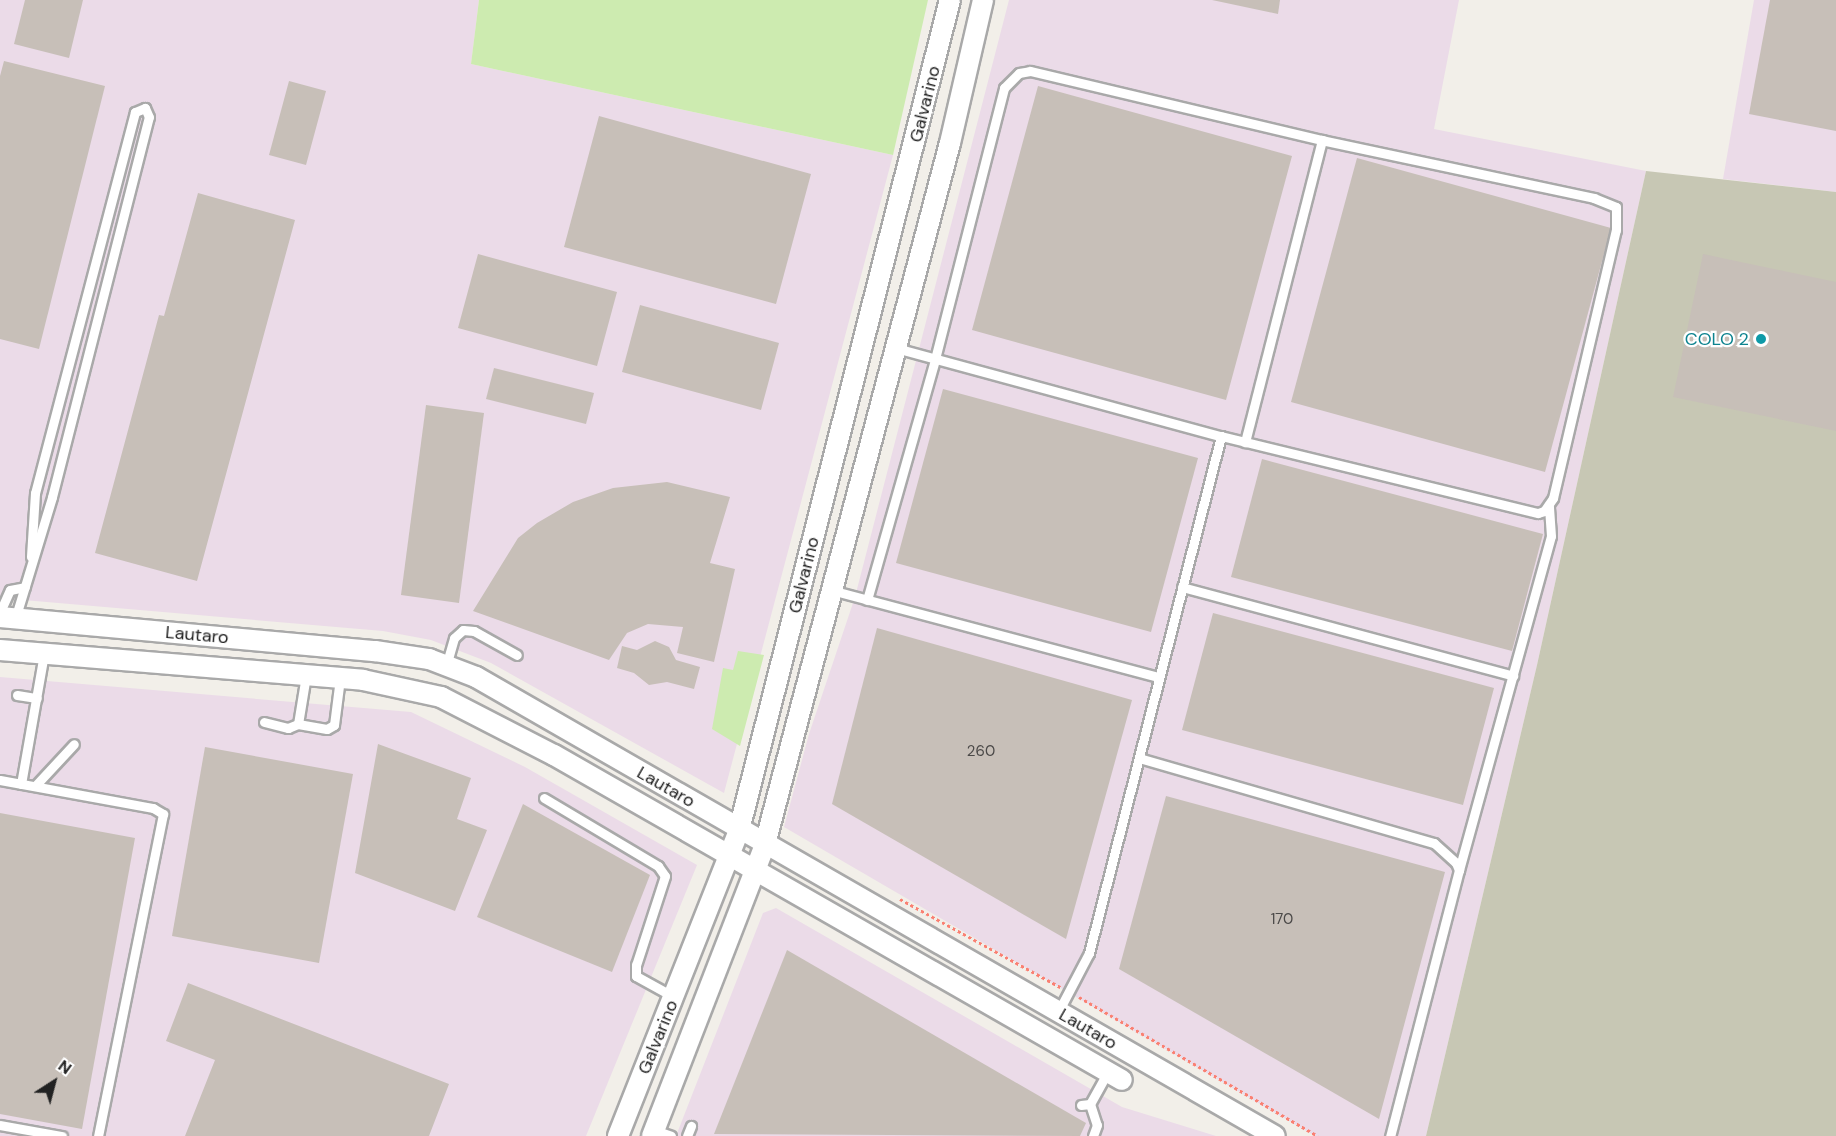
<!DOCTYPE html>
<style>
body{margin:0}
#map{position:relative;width:1836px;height:1136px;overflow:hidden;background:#f2efe9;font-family:"DM Sans",sans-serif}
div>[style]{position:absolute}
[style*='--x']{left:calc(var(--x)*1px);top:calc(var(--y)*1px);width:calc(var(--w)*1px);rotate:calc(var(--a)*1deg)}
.industrial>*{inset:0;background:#ebdbe8}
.construction>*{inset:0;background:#c7c7b4}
.grass>*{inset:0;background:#cdebb0}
.building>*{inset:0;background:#c7bfb8}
.path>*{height:3px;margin-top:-1.5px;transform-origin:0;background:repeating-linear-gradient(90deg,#fa8072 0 3px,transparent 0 6px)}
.roads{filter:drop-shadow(2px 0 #a9a9a9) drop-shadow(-2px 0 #a9a9a9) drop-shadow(0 2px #a9a9a9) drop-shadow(0 -2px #a9a9a9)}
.service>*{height:9px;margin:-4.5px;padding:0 4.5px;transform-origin:4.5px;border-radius:4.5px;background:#fff}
.minor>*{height:20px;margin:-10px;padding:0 10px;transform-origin:10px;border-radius:10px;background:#fff}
.dots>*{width:16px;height:16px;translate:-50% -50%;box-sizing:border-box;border:3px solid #fff;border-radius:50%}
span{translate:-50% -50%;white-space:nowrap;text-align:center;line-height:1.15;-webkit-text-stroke:4.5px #fff;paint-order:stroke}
.number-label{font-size:15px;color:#4b4948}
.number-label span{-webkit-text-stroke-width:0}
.street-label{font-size:18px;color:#222}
.culture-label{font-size:18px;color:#0d838f}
.right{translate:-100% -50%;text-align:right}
.north{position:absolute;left:24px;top:1052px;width:60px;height:60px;-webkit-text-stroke:4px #fff;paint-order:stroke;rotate:36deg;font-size:16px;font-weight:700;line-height:24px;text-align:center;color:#222}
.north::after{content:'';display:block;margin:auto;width:21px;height:27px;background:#222;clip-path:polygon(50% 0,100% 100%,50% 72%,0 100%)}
</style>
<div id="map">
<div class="industrial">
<div style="clip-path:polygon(0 0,479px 0,471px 64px,893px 155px,724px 793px,491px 663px,431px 640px,383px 631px,0 598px)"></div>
<div style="clip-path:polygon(1009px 0,1459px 0,1434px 129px,1646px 171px,1537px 665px,1426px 1136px,1315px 1136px,784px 827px,809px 734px,855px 597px)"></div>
<div style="clip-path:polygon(1754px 0,1836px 0,1836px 192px,1723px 179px)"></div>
<div style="clip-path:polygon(0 677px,411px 712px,525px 767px,697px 865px,586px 1136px,0 1136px)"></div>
<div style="clip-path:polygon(776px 908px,1122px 1107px,1216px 1136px,676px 1136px,763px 913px)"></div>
</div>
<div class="construction">
<div style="clip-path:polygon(1646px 171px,1836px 192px,1836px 1136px,1426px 1136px,1537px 665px)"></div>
</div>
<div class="grass">
<div style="clip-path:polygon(479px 0,928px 0,893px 155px,471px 64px)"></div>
<div style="clip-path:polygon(738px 651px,764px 655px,740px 746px,712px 729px,723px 668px,733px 670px)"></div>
</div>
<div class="building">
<div style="clip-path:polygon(25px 0,83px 0,69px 58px,14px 44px)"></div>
<div style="clip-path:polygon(1212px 0,1280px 0,1278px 14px)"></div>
<div style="clip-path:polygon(1770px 0,1836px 0,1836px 131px,1749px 114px)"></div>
<div style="clip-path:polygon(4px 61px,105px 86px,39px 349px,0 339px,0 76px)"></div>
<div style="clip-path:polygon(289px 81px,326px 91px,306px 165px,269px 155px)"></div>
<div style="clip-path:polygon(1038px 86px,1292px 156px,1226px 400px,972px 330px)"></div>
<div style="clip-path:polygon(599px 116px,811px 174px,776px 304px,564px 247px)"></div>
<div style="clip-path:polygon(1357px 158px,1611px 228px,1545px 472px,1291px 402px)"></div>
<div style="clip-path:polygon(198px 193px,295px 220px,197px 581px,95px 553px,159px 315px,164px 316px)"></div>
<div style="clip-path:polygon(478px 254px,617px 292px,597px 366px,458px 328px)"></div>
<div style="clip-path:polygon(1703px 254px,1836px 282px,1836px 431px,1673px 397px)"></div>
<div style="clip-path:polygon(640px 305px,779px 343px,761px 410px,622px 372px)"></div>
<div style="clip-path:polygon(494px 368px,594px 393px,586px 424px,486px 399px)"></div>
<div style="clip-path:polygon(943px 389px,1198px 458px,1151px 632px,896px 563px)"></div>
<div style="clip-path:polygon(426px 405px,484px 413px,459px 603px,401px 595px)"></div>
<div style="clip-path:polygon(1262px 459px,1543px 534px,1512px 651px,1231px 577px)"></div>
<div style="clip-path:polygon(667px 482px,730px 497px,710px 563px,735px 569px,714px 662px,677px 653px,683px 627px,648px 624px,627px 633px,609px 660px,473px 611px,518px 538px,537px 523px,573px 502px,613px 488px)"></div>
<div style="clip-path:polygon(1213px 613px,1494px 688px,1463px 805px,1182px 730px)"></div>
<div style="clip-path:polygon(877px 628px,1132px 700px,1066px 939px,832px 804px)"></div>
<div style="clip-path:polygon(655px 641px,669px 647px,676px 660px,700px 667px,694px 689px,667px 682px,649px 685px,634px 673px,617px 668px,622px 646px,637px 650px)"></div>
<div style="clip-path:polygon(378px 744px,471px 778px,457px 819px,487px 830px,455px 911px,355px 873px)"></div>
<div style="clip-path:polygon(205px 747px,353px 774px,319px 963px,172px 936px)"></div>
<div style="clip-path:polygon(1166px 796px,1445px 872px,1379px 1119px,1119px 969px)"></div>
<div style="clip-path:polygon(523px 804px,650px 875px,612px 972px,477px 917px)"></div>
<div style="clip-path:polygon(0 813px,135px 838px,82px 1129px,0 1114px)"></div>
<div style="clip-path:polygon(787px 950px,1086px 1123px,1080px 1136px,714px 1134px)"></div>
<div style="clip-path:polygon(188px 983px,449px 1084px,429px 1136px,185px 1136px,215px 1060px,166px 1041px)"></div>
</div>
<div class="path">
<div style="--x:900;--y:899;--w:183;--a:28.8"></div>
<div style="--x:1079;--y:997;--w:276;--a:30.2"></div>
</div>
<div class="roads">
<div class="service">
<div style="--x:896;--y:348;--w:337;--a:15.2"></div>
<div style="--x:1221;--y:436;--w:534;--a:104.32"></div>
<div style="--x:1089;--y:953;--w:67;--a:117.7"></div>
<div style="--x:1221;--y:436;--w:326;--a:13.7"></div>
<div style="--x:1538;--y:513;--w:6;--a:-18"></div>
<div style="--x:1544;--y:511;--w:16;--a:-55"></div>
<div style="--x:1553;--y:498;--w:275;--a:-76.8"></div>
<div style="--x:1616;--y:230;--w:23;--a:-90"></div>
<div style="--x:1616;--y:207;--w:24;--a:-158"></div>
<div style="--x:1594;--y:198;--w:278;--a:-168"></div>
<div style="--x:1182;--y:587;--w:343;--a:15"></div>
<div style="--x:831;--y:590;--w:339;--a:14.9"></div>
<div style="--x:867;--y:600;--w:250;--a:-74.2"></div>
<div style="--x:935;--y:359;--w:280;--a:-75.7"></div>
<div style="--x:1004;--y:88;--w:21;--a:-45"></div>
<div style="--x:1019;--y:73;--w:11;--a:-10"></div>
<div style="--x:1030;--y:71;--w:300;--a:13.3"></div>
<div style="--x:1322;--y:140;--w:312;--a:104.3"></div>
<div style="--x:0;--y:612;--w:24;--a:-66"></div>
<div style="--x:10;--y:590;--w:15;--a:-11"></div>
<div style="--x:15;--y:619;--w:127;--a:-73.1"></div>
<div style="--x:52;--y:497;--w:392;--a:-75.7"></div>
<div style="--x:149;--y:117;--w:10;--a:-114"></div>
<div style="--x:145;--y:108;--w:11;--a:158"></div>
<div style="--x:135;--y:112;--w:394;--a:104.7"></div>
<div style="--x:35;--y:493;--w:64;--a:93.6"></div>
<div style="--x:446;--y:666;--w:29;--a:-74"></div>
<div style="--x:454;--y:638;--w:12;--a:-42"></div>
<div style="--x:463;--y:630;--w:11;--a:5"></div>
<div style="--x:474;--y:631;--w:49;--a:29.2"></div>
<div style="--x:17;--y:695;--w:20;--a:9"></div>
<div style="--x:264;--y:722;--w:25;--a:14"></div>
<div style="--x:288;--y:728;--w:11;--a:-22"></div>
<div style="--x:298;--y:724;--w:50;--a:-80.7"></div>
<div style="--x:298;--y:724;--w:29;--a:10"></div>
<div style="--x:327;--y:729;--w:8;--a:-30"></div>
<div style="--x:334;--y:725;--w:47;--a:-82.7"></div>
<div style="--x:1139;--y:758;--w:307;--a:16.1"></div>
<div style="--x:1434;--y:843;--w:30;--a:42"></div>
<div style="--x:1456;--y:863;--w:8;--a:67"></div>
<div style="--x:1459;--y:870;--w:275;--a:104.5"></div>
<div style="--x:0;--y:780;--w:156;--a:10.4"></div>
<div style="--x:153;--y:808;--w:12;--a:31"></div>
<div style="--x:163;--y:814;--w:328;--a:101.4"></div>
<div style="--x:21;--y:784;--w:132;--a:-80"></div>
<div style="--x:35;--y:786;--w:57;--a:-47.1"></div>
<div style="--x:544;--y:798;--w:133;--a:30.8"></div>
<div style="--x:658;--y:866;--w:12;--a:55"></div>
<div style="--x:665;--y:876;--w:94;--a:108"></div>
<div style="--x:636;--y:965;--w:11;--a:90"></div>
<div style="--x:636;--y:976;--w:43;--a:28.9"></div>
<div style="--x:1459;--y:870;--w:346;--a:-74.6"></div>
<div style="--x:1551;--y:536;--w:31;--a:-94"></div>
<div style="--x:1090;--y:1104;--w:22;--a:72"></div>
<div style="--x:1097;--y:1125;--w:12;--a:110"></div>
<div style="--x:1081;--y:1105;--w:9;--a:-6"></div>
<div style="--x:1090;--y:1104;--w:37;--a:-61"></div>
<div style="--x:0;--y:1125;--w:63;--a:10.1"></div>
<div style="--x:654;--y:1130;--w:18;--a:19"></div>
<div style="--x:687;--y:1136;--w:11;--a:-68"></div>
</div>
<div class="minor">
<div style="--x:0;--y:617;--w:377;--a:5.2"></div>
<div style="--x:375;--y:651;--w:55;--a:8.4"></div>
<div style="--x:429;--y:659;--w:50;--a:21"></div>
<div style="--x:476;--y:677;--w:921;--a:29.88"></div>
<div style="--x:0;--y:650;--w:364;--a:4.7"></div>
<div style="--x:363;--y:680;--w:80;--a:12.3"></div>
<div style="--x:441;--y:697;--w:127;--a:27.2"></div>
<div style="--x:554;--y:755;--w:654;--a:29.78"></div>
<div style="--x:618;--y:1136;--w:329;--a:-68.4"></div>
<div style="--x:739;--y:830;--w:856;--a:-75.74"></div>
<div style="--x:652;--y:1136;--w:313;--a:-68.8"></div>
<div style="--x:765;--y:844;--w:725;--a:-75.22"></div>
<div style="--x:950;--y:143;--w:147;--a:-77"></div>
</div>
</div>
<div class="dots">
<div style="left:1761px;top:339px;background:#0f9aa8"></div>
</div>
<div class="number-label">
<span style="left:981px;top:752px">260</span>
<span style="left:1282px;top:920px">170</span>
</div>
<div class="street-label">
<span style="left:925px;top:104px;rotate:-76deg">Galvarino</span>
<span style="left:804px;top:575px;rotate:-76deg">Galvarino</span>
<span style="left:197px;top:635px;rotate:5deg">Lautaro</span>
<span style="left:666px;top:787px;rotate:30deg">Lautaro</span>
<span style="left:1088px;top:1029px;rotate:30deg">Lautaro</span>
<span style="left:658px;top:1037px;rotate:-68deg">Galvarino</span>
</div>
<div class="culture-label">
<span class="right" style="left:1749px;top:339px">COLO 2</span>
</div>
<div class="north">N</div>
</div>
